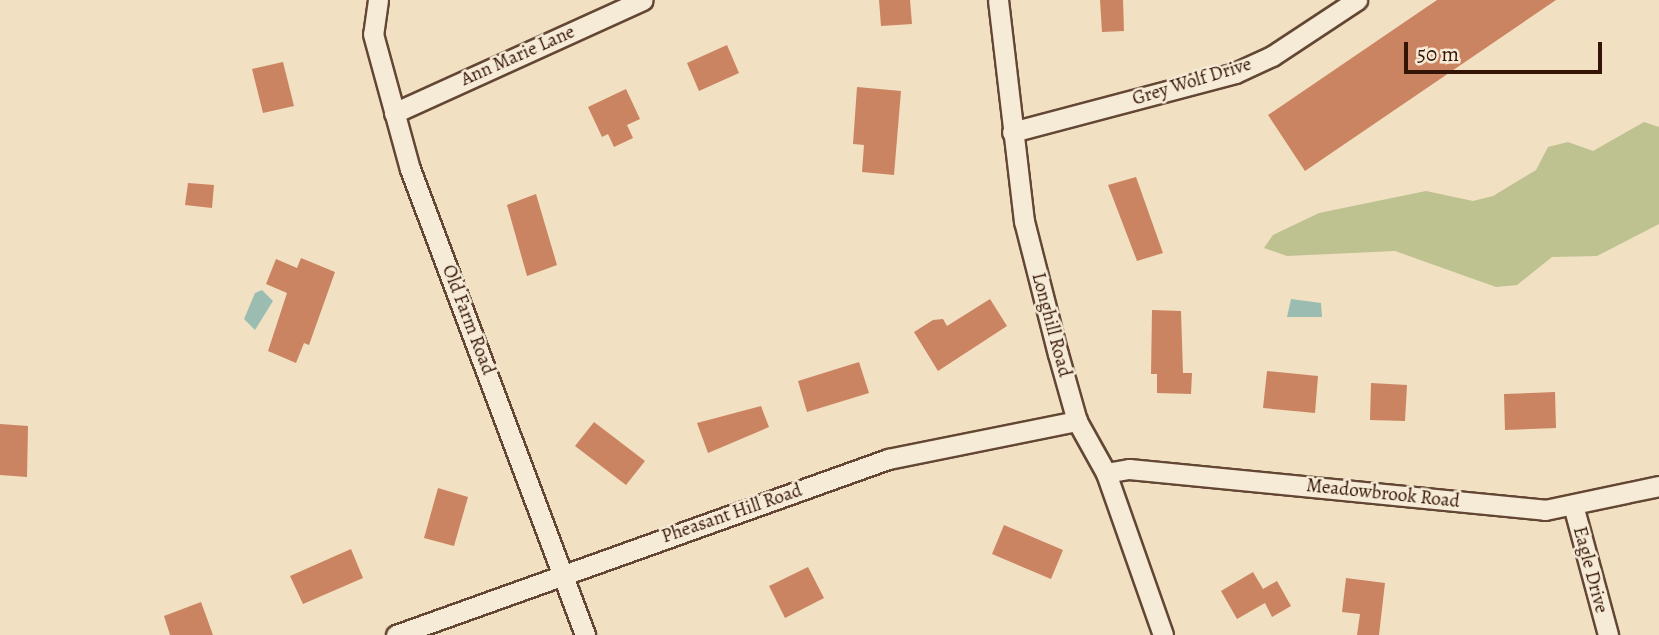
<!DOCTYPE html>
<style>
body{margin:0}
#map{position:relative;width:1659px;height:635px;overflow:hidden;background:#f1e0c2;font-family:Alegreya,serif}
div>[style]{position:absolute}
[style*='--x']{left:calc(var(--x)*1px);top:calc(var(--y)*1px);width:calc(var(--w)*1px);rotate:calc(var(--a)*1deg)}
.green>*{inset:0;background:#bec190}
.water>*{inset:0;background:#9bbdb1}
.building>*{inset:0;background:#cb8461}
.roads{filter:drop-shadow(2px 0 #634734) drop-shadow(-2px 0 #634734) drop-shadow(0 2px #634734) drop-shadow(0 -2px #634734)}
.street>*{height:19px;margin:-9.5px;padding:0 9.5px;transform-origin:9.5px;border-radius:9.5px;background:#f6ebd7}
span{translate:-50% -50%;white-space:nowrap;text-align:center;line-height:1.15;-webkit-text-stroke:5px #f6ebd7;paint-order:stroke}
.street-label{font-size:19px;color:#341404}
.scale{position:absolute;left:1404px;top:42px;width:198px;height:32px;box-sizing:border-box;border:4px solid #341404;border-top:0;padding-left:9px;font-size:21px;line-height:24px;white-space:nowrap;color:#341404;-webkit-text-stroke:5px #f6ebd7;paint-order:stroke}
</style>
<div id="map">
<div class="green">
<div style="clip-path:polygon(1644px 122px,1659px 127px,1659px 224px,1597px 256px,1552px 257px,1517px 285px,1496px 287px,1395px 251px,1287px 256px,1264px 248px,1273px 235px,1319px 213px,1426px 191px,1473px 201px,1493px 196px,1536px 170px,1548px 147px,1568px 142px,1593px 151px)"></div>
</div>
<div class="water">
<div style="clip-path:polygon(262px 290px,273px 301px,255px 330px,244px 319px,255px 293px)"></div>
<div style="clip-path:polygon(1291px 299px,1321px 303px,1322px 317px,1287px 317px)"></div>
</div>
<div class="building">
<div style="clip-path:polygon(879px 0,910px 0,912px 24px,881px 26px)"></div>
<div style="clip-path:polygon(1100px 0,1123px 0,1124px 31px,1102px 32px)"></div>
<div style="clip-path:polygon(1437px 0,1556px 0,1305px 171px,1268px 115px)"></div>
<div style="clip-path:polygon(727px 45px,739px 73px,699px 91px,687px 63px)"></div>
<div style="clip-path:polygon(283px 62px,294px 106px,263px 113px,252px 69px)"></div>
<div style="clip-path:polygon(857px 87px,901px 91px,894px 175px,862px 172px,864px 145px,853px 144px)"></div>
<div style="clip-path:polygon(626px 89px,640px 119px,627px 125px,633px 138px,614px 147px,608px 134px,602px 137px,588px 107px)"></div>
<div style="clip-path:polygon(1136px 177px,1163px 253px,1137px 261px,1108px 185px)"></div>
<div style="clip-path:polygon(188px 183px,214px 185px,212px 208px,185px 205px)"></div>
<div style="clip-path:polygon(536px 194px,557px 265px,527px 276px,507px 205px)"></div>
<div style="clip-path:polygon(301px 258px,335px 272px,309px 345px,304px 343px,296px 363px,268px 351px,287px 293px,266px 284px,276px 259px,297px 268px)"></div>
<div style="clip-path:polygon(990px 299px,1007px 326px,938px 371px,914px 332px,933px 320px,943px 319px,947px 326px)"></div>
<div style="clip-path:polygon(1152px 310px,1181px 311px,1183px 373px,1192px 373px,1191px 394px,1157px 393px,1157px 374px,1151px 374px)"></div>
<div style="clip-path:polygon(859px 362px,869px 393px,807px 412px,798px 381px)"></div>
<div style="clip-path:polygon(1267px 371px,1318px 376px,1315px 413px,1263px 408px)"></div>
<div style="clip-path:polygon(1371px 383px,1407px 385px,1405px 421px,1370px 420px)"></div>
<div style="clip-path:polygon(1555px 392px,1556px 428px,1505px 430px,1504px 394px)"></div>
<div style="clip-path:polygon(761px 406px,769px 427px,708px 453px,697px 423px)"></div>
<div style="clip-path:polygon(594px 422px,645px 461px,626px 485px,575px 446px)"></div>
<div style="clip-path:polygon(0 424px,28px 426px,27px 477px,0 475px)"></div>
<div style="clip-path:polygon(438px 488px,468px 497px,454px 546px,424px 538px)"></div>
<div style="clip-path:polygon(1004px 525px,1063px 550px,1051px 579px,992px 554px)"></div>
<div style="clip-path:polygon(351px 549px,363px 578px,303px 604px,290px 576px)"></div>
<div style="clip-path:polygon(808px 567px,824px 598px,785px 618px,769px 586px)"></div>
<div style="clip-path:polygon(1253px 572px,1263px 589px,1277px 581px,1291px 606px,1272px 617px,1265px 603px,1237px 619px,1221px 591px)"></div>
<div style="clip-path:polygon(1346px 578px,1385px 583px,1379px 635px,1357px 635px,1360px 614px,1342px 612px)"></div>
<div style="clip-path:polygon(201px 602px,213px 635px,170px 635px,164px 616px)"></div>
</div>
<div class="roads">
<div class="street">
<div style="--x:378;--y:0;--w:34;--a:98"></div>
<div style="--x:373;--y:34;--w:140;--a:74.7"></div>
<div style="--x:410;--y:169;--w:498;--a:69.4"></div>
<div style="--x:998;--y:0;--w:223;--a:83.3"></div>
<div style="--x:1024;--y:221;--w:137;--a:75.7"></div>
<div style="--x:1058;--y:354;--w:70;--a:74.2"></div>
<div style="--x:1077;--y:421;--w:60;--a:60.9"></div>
<div style="--x:1106;--y:473;--w:172;--a:70.6"></div>
<div style="--x:394;--y:113;--w:273;--a:-24.4"></div>
<div style="--x:1012;--y:132;--w:231;--a:-14.8"></div>
<div style="--x:1235;--y:73;--w:41;--a:-24.7"></div>
<div style="--x:1272;--y:56;--w:102;--a:-33.4"></div>
<div style="--x:1106;--y:473;--w:23;--a:-10"></div>
<div style="--x:1129;--y:469;--w:418;--a:5.6"></div>
<div style="--x:1545;--y:510;--w:116;--a:-11.9"></div>
<div style="--x:1573;--y:505;--w:135;--a:74.9"></div>
<div style="--x:396;--y:635;--w:523;--a:-19.68"></div>
<div style="--x:888;--y:459;--w:193;--a:-11.4"></div>
</div>
</div>
<div class="street-label">
<span style="left:518px;top:56px;rotate:-24deg">Ann Marie Lane</span>
<span style="left:1192px;top:82px;rotate:-17deg">Grey Wolf Drive</span>
<span style="left:468px;top:320px;rotate:69deg">Old Farm Road</span>
<span style="left:1051px;top:325px;rotate:75deg">Longhill Road</span>
<span style="left:1383px;top:494px;rotate:6deg">Meadowbrook Road</span>
<span style="left:732px;top:514px;rotate:-19deg">Pheasant Hill Road</span>
<span style="left:1590px;top:570px;rotate:75deg">Eagle Drive</span>
</div>
<div class="scale">50 m</div>
</div>
